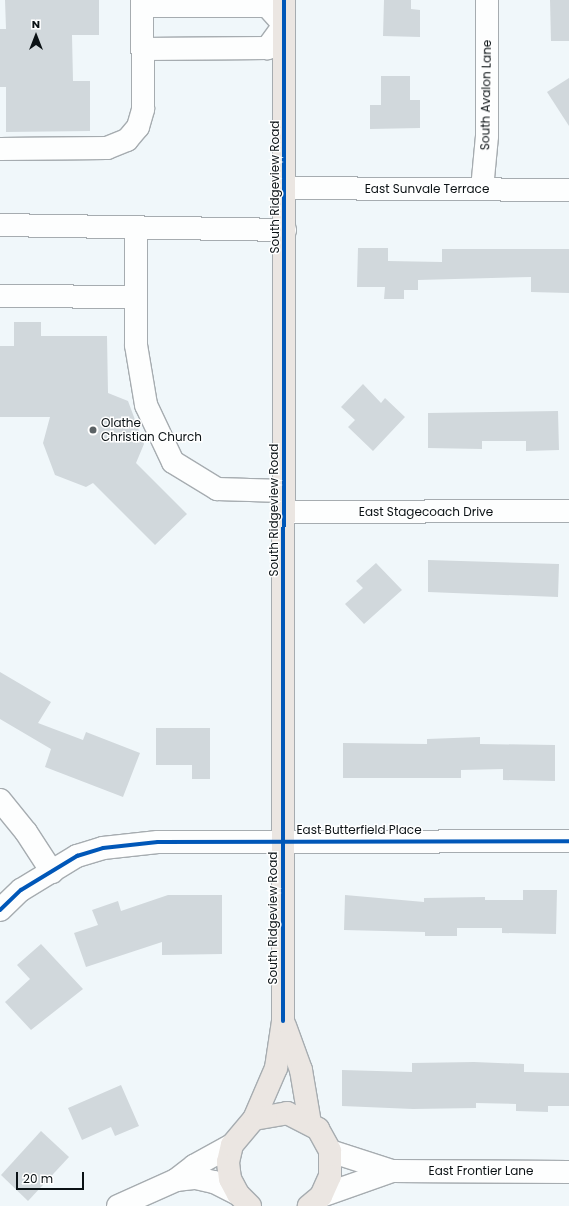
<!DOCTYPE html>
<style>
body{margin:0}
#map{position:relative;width:569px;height:1206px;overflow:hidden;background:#f0f7fa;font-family:Poppins,sans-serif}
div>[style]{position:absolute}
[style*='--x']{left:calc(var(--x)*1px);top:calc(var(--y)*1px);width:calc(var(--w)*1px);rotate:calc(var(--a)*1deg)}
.building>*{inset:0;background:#d1d8dc}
.roads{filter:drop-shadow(1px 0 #a6acb0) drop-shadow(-1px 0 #a6acb0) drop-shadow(0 1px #a6acb0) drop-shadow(0 -1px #a6acb0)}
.minor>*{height:22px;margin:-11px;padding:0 11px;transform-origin:11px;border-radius:11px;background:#fdfefe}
.major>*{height:22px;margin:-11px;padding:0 11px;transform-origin:11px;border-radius:11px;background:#ebe6e2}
.cycleway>*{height:4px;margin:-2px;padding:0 2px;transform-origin:2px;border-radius:2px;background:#0057b8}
.dots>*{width:11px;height:11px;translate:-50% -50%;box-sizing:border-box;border:2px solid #fff;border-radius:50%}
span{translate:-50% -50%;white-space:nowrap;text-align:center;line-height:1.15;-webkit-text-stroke:3px #fff;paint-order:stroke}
.street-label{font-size:12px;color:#0b1215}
.poi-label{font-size:12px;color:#0b1215}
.left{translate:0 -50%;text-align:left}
.north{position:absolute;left:16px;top:16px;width:40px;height:40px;-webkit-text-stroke:3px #fff;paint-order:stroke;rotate:0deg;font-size:11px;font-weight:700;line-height:16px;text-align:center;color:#0b1215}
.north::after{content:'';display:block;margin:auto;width:14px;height:18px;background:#0b1215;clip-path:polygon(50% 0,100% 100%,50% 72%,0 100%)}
.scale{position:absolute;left:16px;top:1172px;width:68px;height:18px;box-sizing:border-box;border:2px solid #0b1215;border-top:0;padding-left:5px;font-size:12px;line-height:14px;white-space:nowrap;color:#0b1215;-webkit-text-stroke:3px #fff;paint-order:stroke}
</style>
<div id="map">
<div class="building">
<div style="clip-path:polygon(5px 0,99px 0,99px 35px,72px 35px,73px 81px,90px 81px,90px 131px,6px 132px,6px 87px,0 87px,0 29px,6px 29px)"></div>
<div style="clip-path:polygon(384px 0,411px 0,411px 9px,420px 10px,420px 37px,383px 36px)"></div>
<div style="clip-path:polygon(550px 0,569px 0,569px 41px,551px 41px)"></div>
<div style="clip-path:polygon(381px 76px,410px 76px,410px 100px,420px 100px,420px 128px,370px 129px,370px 105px,381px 105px)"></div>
<div style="clip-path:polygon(569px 78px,569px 126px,547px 92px)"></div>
<div style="clip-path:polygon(358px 248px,388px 248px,388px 261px,442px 262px,442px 249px,569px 249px,569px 293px,531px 292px,531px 277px,418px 280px,418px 290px,404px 290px,404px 299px,384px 299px,385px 287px,357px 287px)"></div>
<div style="clip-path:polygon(14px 322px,41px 322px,41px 336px,107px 336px,108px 393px,128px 401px,144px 444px,136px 463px,187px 514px,155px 545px,93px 483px,86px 487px,55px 475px,43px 443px,50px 417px,0 417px,0 346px,14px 346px)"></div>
<div style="clip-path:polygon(363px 384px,381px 403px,385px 398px,405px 417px,373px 451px,348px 427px,355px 420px,341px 407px)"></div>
<div style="clip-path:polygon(558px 411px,559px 450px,526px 451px,526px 441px,482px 441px,482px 449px,428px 448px,428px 413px)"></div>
<div style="clip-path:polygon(428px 560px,559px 564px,558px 597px,428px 592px)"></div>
<div style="clip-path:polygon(376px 563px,402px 590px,364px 624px,345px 604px,363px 588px,356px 581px)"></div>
<div style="clip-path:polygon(0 672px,51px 702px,38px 723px,83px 740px,86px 732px,140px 753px,123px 797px,45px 767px,51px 749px,0 719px)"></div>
<div style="clip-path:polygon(156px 728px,210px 728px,210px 779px,192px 779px,192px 765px,156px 765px)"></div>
<div style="clip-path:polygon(480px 737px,480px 744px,555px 745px,555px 781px,503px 780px,503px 769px,461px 770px,461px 778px,343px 778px,343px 743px,427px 744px,427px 739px)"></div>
<div style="clip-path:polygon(523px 890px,557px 890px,556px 934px,502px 933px,502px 928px,457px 928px,457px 936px,425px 936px,425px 932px,344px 930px,345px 895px,424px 902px,424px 898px,485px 897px,485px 900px,523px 900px)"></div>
<div style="clip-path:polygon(168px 895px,222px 895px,222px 954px,162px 955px,162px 942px,86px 967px,74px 933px,98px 925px,92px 910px,118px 901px,121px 911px)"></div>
<div style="clip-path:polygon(41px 944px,83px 989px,31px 1030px,5px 1002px,30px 979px,17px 965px)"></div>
<div style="clip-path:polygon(474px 1062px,524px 1064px,524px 1072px,569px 1073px,569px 1106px,548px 1106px,548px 1112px,516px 1111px,516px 1104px,476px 1103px,476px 1108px,413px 1109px,342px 1106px,342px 1070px,412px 1072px,412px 1063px)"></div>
<div style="clip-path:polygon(121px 1085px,139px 1126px,115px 1136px,111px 1127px,82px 1140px,68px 1108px)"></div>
<div style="clip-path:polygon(41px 1131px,69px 1157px,28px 1201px,1px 1175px)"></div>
</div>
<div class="roads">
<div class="minor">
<div style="--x:142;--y:6;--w:125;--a:0"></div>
<div style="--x:267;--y:6;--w:25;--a:48"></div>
<div style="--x:284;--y:25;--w:29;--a:126"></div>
<div style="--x:267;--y:48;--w:124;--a:179.5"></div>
<div style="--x:0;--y:149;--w:107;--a:-0.5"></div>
<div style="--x:107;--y:148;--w:22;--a:-22"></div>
<div style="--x:127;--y:140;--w:17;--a:-50"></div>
<div style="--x:138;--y:127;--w:19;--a:-74"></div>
<div style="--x:143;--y:109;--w:109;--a:-90.5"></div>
<div style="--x:285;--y:188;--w:284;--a:0.4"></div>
<div style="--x:482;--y:189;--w:53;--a:-84.6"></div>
<div style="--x:487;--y:136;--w:136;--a:-90"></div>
<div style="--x:0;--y:225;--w:285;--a:1"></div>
<div style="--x:136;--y:228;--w:117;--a:90"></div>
<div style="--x:136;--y:345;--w:61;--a:80.5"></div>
<div style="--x:146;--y:405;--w:63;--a:64.7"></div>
<div style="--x:173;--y:462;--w:52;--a:31.5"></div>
<div style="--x:217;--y:489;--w:66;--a:1.7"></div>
<div style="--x:0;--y:296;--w:136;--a:0.4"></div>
<div style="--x:284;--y:512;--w:285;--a:-0.2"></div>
<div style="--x:0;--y:800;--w:41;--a:50.9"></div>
<div style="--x:26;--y:832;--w:48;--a:57"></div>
<div style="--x:0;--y:910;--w:29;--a:-44"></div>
<div style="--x:21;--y:890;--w:66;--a:-31.3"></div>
<div style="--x:77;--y:856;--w:27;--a:-17"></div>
<div style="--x:103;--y:848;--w:55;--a:-6.2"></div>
<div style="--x:158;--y:842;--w:411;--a:-0.1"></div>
<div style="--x:330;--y:1151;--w:65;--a:17.9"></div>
<div style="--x:392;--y:1171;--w:177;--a:0.3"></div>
<div style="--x:176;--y:1180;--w:23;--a:-38"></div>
<div style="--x:194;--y:1166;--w:43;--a:-28.9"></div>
<div style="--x:321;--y:1196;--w:75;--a:-19.4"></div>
<div style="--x:118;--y:1206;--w:64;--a:-24.1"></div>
<div style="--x:176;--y:1180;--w:20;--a:-6"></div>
<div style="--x:196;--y:1178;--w:18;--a:13"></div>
<div style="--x:214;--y:1182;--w:27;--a:27"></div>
</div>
<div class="major">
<div style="--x:285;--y:1026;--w:47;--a:70"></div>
<div style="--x:301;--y:1070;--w:54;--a:80.4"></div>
<div style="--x:254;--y:1119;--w:56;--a:-66.7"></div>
<div style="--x:276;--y:1068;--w:48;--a:-81.5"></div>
<div style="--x:283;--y:1021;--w:1021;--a:-89.94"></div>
<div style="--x:250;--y:1206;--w:17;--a:-135"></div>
<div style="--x:238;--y:1194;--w:17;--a:-118"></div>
<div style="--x:230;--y:1179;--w:17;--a:-97"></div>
<div style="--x:228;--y:1162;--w:17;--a:-77"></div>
<div style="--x:232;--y:1145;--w:34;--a:-50"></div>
<div style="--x:254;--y:1119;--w:34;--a:-10"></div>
<div style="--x:287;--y:1113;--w:35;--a:27"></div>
<div style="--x:318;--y:1129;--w:25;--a:61"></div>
<div style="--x:330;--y:1151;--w:25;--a:90"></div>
<div style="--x:330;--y:1176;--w:22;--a:114"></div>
<div style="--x:321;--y:1196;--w:16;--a:140"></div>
</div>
</div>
<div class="cycleway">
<div style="--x:0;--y:910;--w:29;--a:-44"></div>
<div style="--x:21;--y:890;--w:66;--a:-31.3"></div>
<div style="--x:77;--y:856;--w:27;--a:-17"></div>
<div style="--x:103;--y:848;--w:55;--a:-6.2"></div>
<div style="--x:158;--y:842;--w:411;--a:-0.1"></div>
<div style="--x:283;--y:1021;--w:1021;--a:-89.94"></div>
</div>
<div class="dots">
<div style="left:93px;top:430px;background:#5b6265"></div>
</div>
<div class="street-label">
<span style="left:486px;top:95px;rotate:-89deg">South Avalon Lane</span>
<span style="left:275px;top:187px;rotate:-90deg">South Ridgeview Road</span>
<span style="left:427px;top:189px">East Sunvale Terrace</span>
<span style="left:274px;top:510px;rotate:-90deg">South Ridgeview Road</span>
<span style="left:426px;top:512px">East Stagecoach Drive</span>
<span style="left:359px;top:830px">East Butterfield Place</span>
<span style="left:273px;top:918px;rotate:-90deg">South Ridgeview Road</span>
<span style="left:481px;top:1171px">East Frontier Lane</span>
</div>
<div class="poi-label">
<span class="left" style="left:101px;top:430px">Olathe<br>Christian Church</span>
</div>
<div class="north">N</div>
<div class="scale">20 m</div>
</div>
